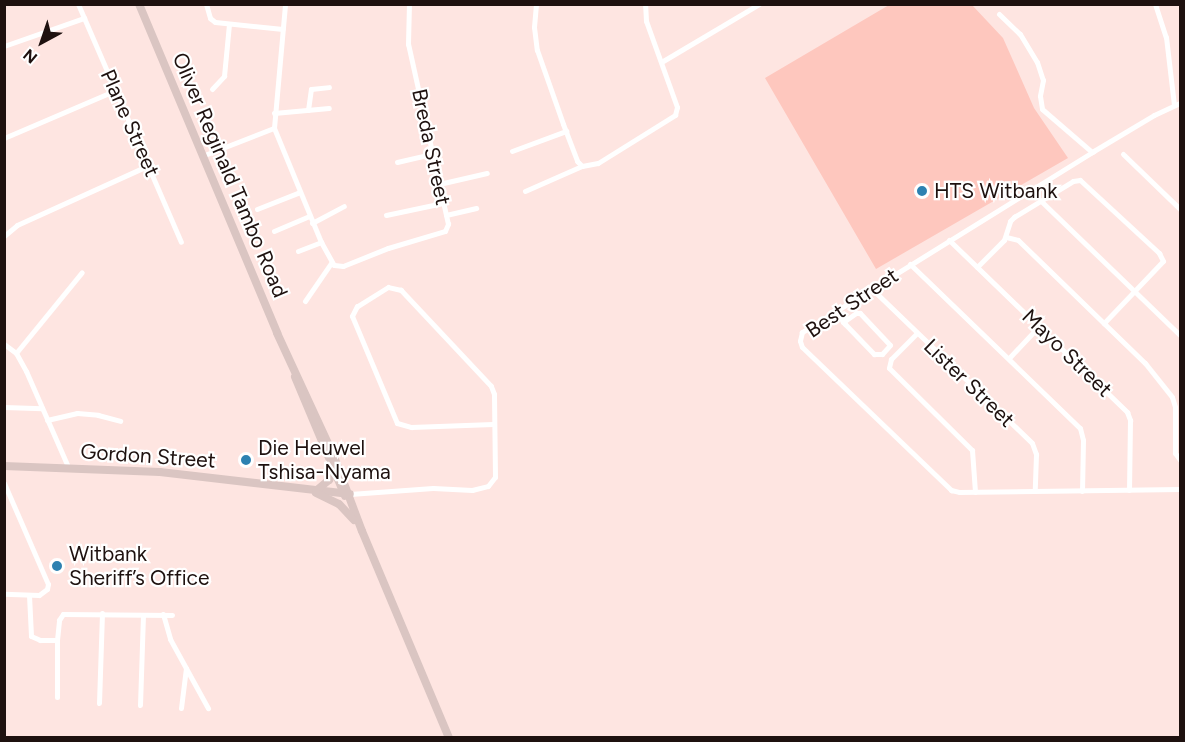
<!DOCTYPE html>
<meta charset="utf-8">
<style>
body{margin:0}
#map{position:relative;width:1185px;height:742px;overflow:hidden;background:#fee5e1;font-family:Figtree,sans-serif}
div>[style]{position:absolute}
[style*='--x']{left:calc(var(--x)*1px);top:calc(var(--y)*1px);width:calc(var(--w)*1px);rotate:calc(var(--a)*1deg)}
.green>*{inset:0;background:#fec7be}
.street>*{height:5px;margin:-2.5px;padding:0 2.5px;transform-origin:2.5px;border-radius:2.5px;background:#fff}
.secondary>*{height:8px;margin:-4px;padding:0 4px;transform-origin:4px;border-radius:4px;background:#dac5c2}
.dots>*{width:16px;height:16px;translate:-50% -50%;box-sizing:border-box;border:3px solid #fff;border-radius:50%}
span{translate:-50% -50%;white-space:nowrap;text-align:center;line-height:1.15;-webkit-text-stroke:4.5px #fff;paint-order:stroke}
.street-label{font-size:21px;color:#1e110f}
.poi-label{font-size:21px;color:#1e110f}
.left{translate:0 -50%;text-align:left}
.frame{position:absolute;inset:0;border:6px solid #1e110f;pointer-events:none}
.north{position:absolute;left:12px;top:12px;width:60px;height:60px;-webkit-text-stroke:4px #fff;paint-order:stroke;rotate:220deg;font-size:16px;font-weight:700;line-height:24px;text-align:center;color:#1e110f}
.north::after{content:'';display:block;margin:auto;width:21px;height:27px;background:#1e110f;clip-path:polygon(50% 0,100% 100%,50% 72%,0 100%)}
</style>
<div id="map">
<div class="green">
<div style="clip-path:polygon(889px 5px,972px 5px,1003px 38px,1034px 108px,1068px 158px,876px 269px,765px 78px)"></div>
</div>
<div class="street">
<div style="--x:78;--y:4;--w:259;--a:66.6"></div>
<div style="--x:206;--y:4;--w:15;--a:74"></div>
<div style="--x:210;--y:18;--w:6;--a:39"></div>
<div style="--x:215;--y:22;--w:68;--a:5.9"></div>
<div style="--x:536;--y:4;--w:23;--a:95"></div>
<div style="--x:534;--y:27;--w:23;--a:83"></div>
<div style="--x:537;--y:50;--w:78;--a:70.6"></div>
<div style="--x:563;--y:124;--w:40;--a:69"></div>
<div style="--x:577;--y:161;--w:7;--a:45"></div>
<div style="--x:1155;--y:4;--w:35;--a:72"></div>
<div style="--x:1166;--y:37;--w:68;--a:83.3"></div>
<div style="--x:999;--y:14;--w:29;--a:44"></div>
<div style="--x:1020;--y:34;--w:33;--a:59"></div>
<div style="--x:1037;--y:62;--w:19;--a:72"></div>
<div style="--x:1043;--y:80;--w:16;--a:101"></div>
<div style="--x:1040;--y:96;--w:13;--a:81"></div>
<div style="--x:1042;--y:109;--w:66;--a:40.7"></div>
<div style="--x:1092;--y:152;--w:72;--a:-30.8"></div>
<div style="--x:1154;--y:115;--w:29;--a:-25"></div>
<div style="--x:4;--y:46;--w:85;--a:-19.3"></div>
<div style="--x:663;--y:61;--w:112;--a:-30.7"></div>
<div style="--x:212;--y:89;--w:18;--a:-47"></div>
<div style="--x:224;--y:76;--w:52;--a:-84.5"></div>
<div style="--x:308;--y:110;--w:21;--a:-82"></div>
<div style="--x:311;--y:89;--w:18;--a:-6"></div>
<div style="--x:274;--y:113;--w:55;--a:-5.2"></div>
<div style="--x:274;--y:128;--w:123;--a:67.6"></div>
<div style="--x:321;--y:242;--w:26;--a:61"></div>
<div style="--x:334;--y:265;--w:9;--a:6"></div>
<div style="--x:343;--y:266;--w:48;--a:-21.8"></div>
<div style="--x:388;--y:248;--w:59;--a:-16.6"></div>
<div style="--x:445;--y:231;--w:8;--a:-67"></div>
<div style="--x:448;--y:224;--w:184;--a:-102.5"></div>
<div style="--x:408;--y:44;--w:40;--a:-88.6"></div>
<div style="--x:4;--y:138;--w:122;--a:-23.2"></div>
<div style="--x:512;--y:151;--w:58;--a:-20.3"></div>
<div style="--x:1094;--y:151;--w:344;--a:148.2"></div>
<div style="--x:802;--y:332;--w:9;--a:103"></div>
<div style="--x:800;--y:341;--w:6;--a:72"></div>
<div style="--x:802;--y:347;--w:207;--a:43.8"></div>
<div style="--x:951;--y:490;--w:8;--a:14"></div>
<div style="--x:959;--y:492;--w:221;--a:-0.8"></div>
<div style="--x:1123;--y:154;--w:79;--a:44"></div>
<div style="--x:202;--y:156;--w:77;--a:-21.3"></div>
<div style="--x:274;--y:128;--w:124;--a:-84.9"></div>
<div style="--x:397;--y:162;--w:36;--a:-13"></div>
<div style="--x:439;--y:184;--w:49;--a:-12.9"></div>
<div style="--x:525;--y:191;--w:62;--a:-23.7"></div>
<div style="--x:582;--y:166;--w:16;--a:-11"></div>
<div style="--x:598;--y:163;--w:91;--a:-31.9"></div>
<div style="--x:675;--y:115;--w:8;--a:-76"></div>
<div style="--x:677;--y:107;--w:91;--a:-109.8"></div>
<div style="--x:646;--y:21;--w:17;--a:-93"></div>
<div style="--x:1041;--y:201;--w:193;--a:44"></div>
<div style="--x:257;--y:209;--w:46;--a:-21.6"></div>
<div style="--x:386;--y:215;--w:58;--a:-11.9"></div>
<div style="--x:446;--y:215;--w:31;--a:-13"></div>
<div style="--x:312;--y:223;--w:36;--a:-28"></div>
<div style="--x:274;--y:231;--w:39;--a:-23"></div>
<div style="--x:4;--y:236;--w:17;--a:-40"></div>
<div style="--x:17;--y:225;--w:145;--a:-24.4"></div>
<div style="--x:1006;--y:237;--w:12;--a:14"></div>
<div style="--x:1018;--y:240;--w:177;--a:44.1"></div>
<div style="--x:1145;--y:363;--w:43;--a:51.5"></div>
<div style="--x:1172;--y:397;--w:10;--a:73"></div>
<div style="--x:1175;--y:407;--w:46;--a:90"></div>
<div style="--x:1175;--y:453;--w:9;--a:54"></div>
<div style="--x:949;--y:240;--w:248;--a:44"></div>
<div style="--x:1127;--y:412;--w:9;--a:69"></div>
<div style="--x:1130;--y:420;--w:70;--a:90.8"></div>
<div style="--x:298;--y:251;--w:25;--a:-21"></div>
<div style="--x:910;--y:264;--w:236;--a:44"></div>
<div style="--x:1080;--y:428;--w:12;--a:76"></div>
<div style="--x:1083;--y:440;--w:51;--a:91.1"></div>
<div style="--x:977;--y:267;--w:38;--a:-45"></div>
<div style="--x:1004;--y:240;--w:20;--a:-72"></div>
<div style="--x:1010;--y:221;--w:6;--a:-45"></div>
<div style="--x:1014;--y:217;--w:69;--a:-31.4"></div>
<div style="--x:1073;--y:181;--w:7;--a:-8"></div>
<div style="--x:1080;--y:180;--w:108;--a:42.7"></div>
<div style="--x:1159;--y:253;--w:9;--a:63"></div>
<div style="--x:1163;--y:261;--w:86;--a:133.6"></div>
<div style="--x:871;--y:288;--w:223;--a:43.9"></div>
<div style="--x:1032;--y:443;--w:12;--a:70"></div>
<div style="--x:1036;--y:454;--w:37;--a:92"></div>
<div style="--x:305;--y:301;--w:46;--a:-55.6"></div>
<div style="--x:837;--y:309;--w:10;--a:66"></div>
<div style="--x:841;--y:318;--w:4;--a:63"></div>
<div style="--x:843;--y:322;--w:3;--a:45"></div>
<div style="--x:845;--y:324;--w:42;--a:46"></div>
<div style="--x:874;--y:354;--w:8;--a:0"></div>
<div style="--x:882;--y:354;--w:12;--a:-48"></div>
<div style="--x:890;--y:345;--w:44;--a:-133.2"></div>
<div style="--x:860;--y:313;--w:4;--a:180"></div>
<div style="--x:856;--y:313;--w:16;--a:145"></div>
<div style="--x:917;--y:333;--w:37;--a:135"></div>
<div style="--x:891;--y:359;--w:9;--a:103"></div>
<div style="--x:889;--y:368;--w:117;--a:44.7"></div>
<div style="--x:972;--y:450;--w:42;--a:85.9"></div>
<div style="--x:4;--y:344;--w:15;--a:37"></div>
<div style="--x:16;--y:353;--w:21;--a:61"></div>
<div style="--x:26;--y:371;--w:107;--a:66.3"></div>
<div style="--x:16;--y:353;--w:104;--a:-50.8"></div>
<div style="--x:1009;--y:358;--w:44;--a:-46.8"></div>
<div style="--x:4;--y:407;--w:38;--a:2"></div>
<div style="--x:47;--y:420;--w:31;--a:-13"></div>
<div style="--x:77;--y:413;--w:21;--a:5"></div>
<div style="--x:98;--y:415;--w:23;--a:15"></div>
<div style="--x:4;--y:483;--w:110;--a:66.5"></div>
<div style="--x:48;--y:584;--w:5;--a:101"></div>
<div style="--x:47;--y:589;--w:10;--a:143"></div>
<div style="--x:39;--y:595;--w:35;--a:-178"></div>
<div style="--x:350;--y:494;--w:83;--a:-4.1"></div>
<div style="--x:433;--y:488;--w:39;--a:3"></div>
<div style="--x:472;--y:490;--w:16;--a:-14"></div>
<div style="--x:488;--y:486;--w:11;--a:-52"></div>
<div style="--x:495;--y:477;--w:83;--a:-90.7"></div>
<div style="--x:494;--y:394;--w:9;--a:-111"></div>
<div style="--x:491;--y:386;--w:132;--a:-133.2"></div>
<div style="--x:401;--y:290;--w:13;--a:-167"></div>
<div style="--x:388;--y:287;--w:36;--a:148"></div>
<div style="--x:357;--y:306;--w:11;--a:117"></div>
<div style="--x:352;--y:316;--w:116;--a:67.2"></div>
<div style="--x:397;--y:423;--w:15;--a:16"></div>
<div style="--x:411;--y:427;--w:82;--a:-2.1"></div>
<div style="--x:29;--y:595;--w:41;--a:87.2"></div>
<div style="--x:31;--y:636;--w:10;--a:24"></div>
<div style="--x:40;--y:640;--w:17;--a:0"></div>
<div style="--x:163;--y:614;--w:26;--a:74"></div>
<div style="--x:170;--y:639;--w:79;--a:61.2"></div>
<div style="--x:57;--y:697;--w:57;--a:-90"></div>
<div style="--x:57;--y:640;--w:20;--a:-84"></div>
<div style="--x:59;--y:620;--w:7;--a:-56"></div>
<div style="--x:63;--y:614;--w:109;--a:0.5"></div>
<div style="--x:99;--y:703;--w:90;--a:-88.1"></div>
<div style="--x:140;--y:705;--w:90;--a:-88.1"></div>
<div style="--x:181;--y:708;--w:40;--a:-82.9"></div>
</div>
<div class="secondary">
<div style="--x:139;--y:4;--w:357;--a:67.2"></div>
<div style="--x:277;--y:333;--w:133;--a:65.2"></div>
<div style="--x:333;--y:454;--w:82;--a:69.4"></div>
<div style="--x:362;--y:531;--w:225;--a:67.2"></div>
<div style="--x:295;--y:377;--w:129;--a:67.2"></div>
<div style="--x:4;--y:466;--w:156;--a:2.2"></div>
<div style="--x:160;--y:472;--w:191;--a:6.6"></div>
<div style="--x:317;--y:490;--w:16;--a:-40"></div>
<div style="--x:329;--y:480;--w:12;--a:-76"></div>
<div style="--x:316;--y:493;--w:25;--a:26"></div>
<div style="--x:339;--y:504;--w:22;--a:47"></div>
</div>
<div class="dots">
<div style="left:922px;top:191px;background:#2d81b1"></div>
<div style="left:246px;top:460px;background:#2d81b1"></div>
<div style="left:57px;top:566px;background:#2d81b1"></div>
</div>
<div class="street-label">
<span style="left:130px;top:123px;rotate:66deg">Plane Street</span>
<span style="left:431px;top:147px;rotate:78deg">Breda Street</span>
<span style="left:230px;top:175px;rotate:67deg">Oliver Reginald Tambo Road</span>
<span style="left:852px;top:303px;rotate:-34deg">Best Street</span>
<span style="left:1067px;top:353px;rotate:44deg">Mayo Street</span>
<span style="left:969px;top:383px;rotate:44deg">Lister Street</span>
<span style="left:148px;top:456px;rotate:4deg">Gordon Street</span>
</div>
<div class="poi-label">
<span class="left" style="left:934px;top:191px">HTS Witbank</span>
<span class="left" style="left:258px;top:460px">Die Heuwel<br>Tshisa-Nyama</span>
<span class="left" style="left:69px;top:566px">Witbank<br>Sheriff’s Office</span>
</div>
<div class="frame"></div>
<div class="north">N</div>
</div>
